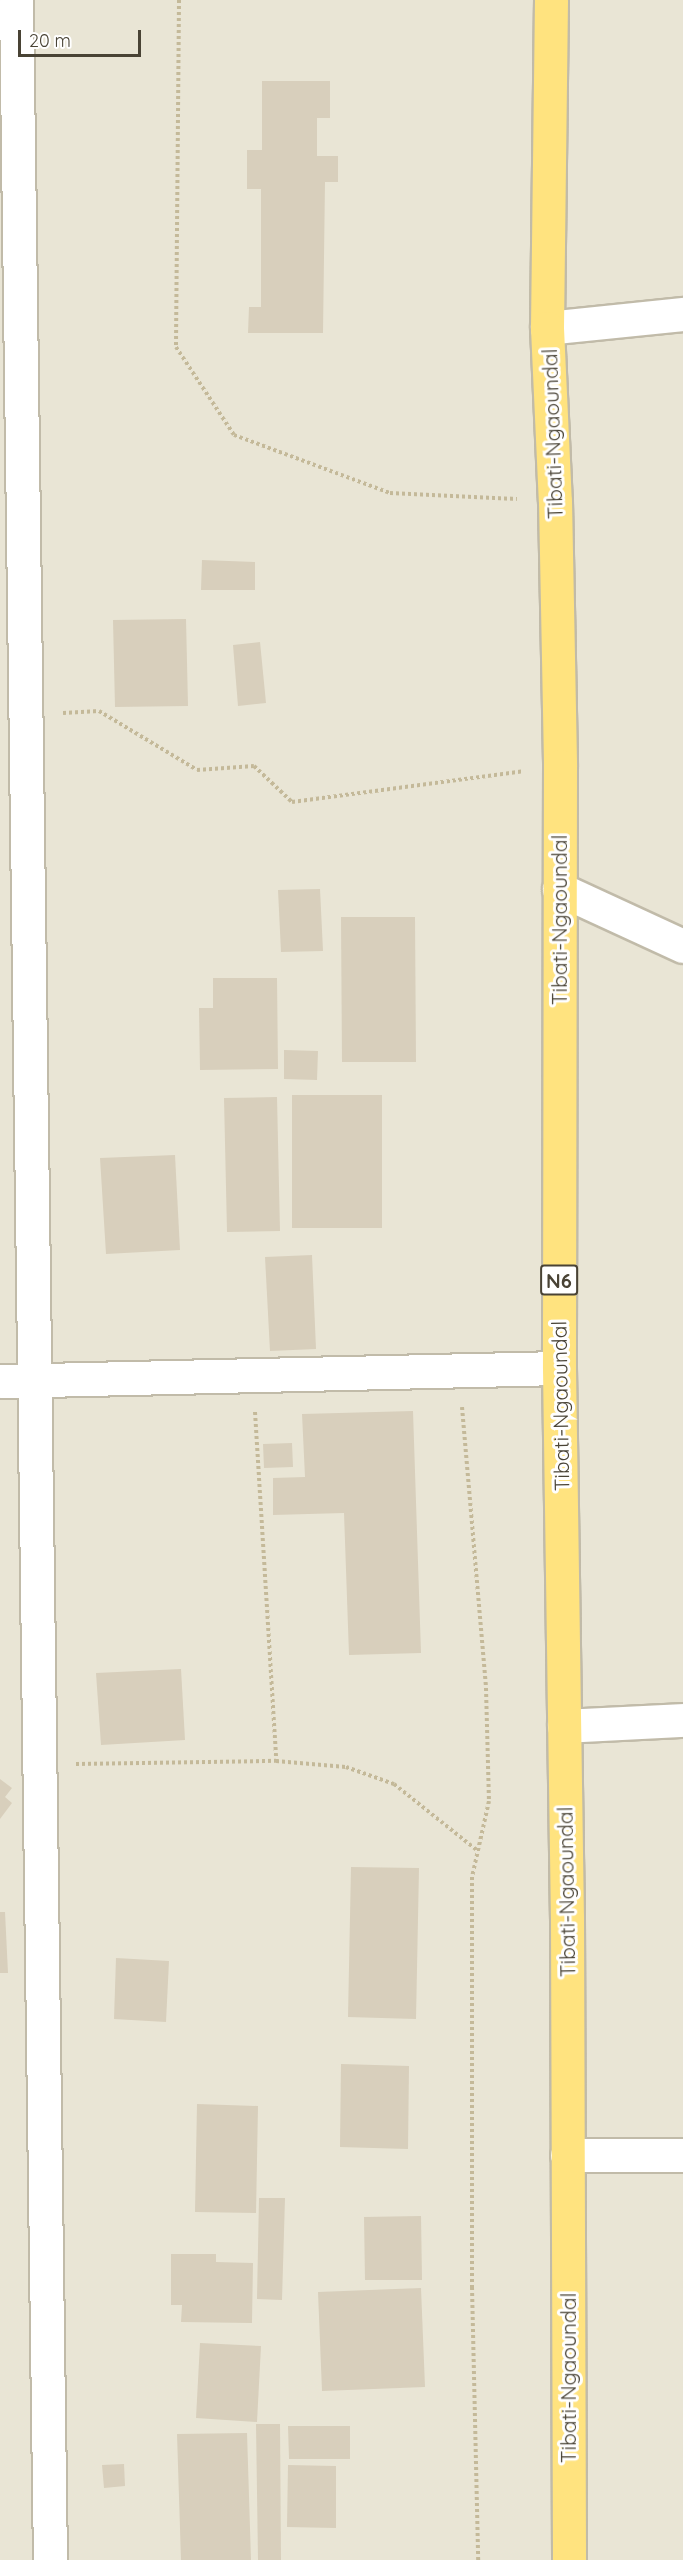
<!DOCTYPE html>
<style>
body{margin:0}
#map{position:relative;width:683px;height:2560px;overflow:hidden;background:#f5f2e7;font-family:Quicksand,sans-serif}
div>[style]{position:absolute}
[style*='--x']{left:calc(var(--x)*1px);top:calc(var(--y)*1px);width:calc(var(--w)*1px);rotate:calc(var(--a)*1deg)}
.residential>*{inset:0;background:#e9e5d5}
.building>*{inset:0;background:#d8cfbc}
.path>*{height:4px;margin-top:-2px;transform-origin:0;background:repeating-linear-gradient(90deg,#c4b999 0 3px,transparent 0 6px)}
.roads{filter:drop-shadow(2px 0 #c1bba9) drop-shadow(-2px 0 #c1bba9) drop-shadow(0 2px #c1bba9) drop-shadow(0 -2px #c1bba9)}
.minor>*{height:33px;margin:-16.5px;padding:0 16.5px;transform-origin:16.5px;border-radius:16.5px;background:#fff}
.trunk>*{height:33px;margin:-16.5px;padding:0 16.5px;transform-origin:16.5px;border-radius:16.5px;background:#ffe37f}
span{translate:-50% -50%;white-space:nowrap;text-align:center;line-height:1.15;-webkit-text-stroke:6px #fff;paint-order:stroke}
.shield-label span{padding:2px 4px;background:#fff;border:2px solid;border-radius:4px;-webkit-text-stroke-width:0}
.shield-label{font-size:20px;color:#494335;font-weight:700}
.street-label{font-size:21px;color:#494335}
.scale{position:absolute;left:18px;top:30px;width:123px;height:27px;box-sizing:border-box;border:3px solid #494335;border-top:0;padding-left:8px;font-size:18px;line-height:21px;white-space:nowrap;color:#494335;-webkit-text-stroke:4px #fff;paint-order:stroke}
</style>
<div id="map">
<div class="residential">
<div style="clip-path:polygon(0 0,683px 0,683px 2560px,0 2560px)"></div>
</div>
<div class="building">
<div style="clip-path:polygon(262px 81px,330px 81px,330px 118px,317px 118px,317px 156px,338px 156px,338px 182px,325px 182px,323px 333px,248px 333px,249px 307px,261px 307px,261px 189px,247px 189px,247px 150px,262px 150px)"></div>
<div style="clip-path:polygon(202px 560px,255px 562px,255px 590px,201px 590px)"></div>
<div style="clip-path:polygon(186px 619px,188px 706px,115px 707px,113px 620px)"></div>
<div style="clip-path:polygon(260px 642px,266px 703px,238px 706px,233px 645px)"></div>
<div style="clip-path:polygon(320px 889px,323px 951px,281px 952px,278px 890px)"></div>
<div style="clip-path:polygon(341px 917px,415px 917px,416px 1062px,342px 1062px)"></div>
<div style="clip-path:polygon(213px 978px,277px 978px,278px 1069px,200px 1070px,199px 1008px,213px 1008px)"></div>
<div style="clip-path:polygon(284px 1050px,318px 1051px,317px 1080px,284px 1079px)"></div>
<div style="clip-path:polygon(292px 1095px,382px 1095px,382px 1228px,292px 1228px)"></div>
<div style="clip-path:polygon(277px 1097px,280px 1231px,227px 1232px,224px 1098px)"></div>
<div style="clip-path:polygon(175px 1155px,180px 1250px,106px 1254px,100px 1158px)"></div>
<div style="clip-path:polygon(312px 1255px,316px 1349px,270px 1351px,265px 1257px)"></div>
<div style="clip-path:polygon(413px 1411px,421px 1653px,349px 1655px,344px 1513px,273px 1515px,273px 1478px,305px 1477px,302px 1414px)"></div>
<div style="clip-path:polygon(292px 1443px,293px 1467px,264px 1468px,263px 1444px)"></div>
<div style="clip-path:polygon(181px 1669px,185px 1740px,101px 1745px,96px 1673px)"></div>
<div style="clip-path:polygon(0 1779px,12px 1788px,5px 1797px,12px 1803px,0 1819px)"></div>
<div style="clip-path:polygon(351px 1867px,419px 1868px,416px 2019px,348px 2017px)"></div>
<div style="clip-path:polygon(0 1912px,5px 1912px,8px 1973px,0 1973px)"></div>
<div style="clip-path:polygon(116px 1958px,169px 1961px,166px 2022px,114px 2019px)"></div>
<div style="clip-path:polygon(341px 2064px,409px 2066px,408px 2149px,340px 2147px)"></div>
<div style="clip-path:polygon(197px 2104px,258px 2106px,256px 2213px,195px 2212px)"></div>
<div style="clip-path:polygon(259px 2198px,285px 2198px,282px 2300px,257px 2299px)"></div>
<div style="clip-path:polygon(421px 2216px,422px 2280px,365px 2280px,364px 2217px)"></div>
<div style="clip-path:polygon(171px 2254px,216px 2254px,216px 2262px,253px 2263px,252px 2323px,181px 2322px,182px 2305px,171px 2305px)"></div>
<div style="clip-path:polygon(421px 2288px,425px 2387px,322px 2391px,318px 2292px)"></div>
<div style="clip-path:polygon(200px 2343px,261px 2346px,257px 2422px,196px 2418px)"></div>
<div style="clip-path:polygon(256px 2424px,280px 2424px,281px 2560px,258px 2560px)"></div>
<div style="clip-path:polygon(288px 2426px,350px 2426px,350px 2459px,289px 2459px)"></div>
<div style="clip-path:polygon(247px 2433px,251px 2560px,181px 2560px,177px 2434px)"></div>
<div style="clip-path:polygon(124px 2464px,125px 2486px,104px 2488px,102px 2465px)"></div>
<div style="clip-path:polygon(288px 2465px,336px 2466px,336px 2528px,287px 2527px)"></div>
</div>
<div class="path">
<div style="--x:179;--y:0;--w:347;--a:90.5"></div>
<div style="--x:176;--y:347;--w:105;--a:56.6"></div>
<div style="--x:234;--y:435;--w:166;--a:20.4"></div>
<div style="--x:390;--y:493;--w:127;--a:2.7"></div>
<div style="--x:63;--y:713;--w:36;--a:-3"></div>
<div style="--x:99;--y:711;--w:114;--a:31"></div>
<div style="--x:197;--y:770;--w:57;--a:-4"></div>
<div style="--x:254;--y:766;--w:52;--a:43.5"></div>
<div style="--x:292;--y:802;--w:233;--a:-7.6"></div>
<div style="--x:462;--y:1407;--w:282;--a:85.1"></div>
<div style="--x:486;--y:1688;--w:113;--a:88.5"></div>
<div style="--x:489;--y:1801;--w:78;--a:102.6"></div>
<div style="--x:472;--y:1877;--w:410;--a:90"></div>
<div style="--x:472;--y:2287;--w:273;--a:88.7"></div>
<div style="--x:255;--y:1412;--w:349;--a:86.5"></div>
<div style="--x:76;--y:1764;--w:200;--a:-0.9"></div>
<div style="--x:276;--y:1761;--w:70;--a:4.9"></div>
<div style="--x:346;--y:1767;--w:51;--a:19.5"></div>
<div style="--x:394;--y:1784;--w:107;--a:38.6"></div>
</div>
<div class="roads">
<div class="minor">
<div style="--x:16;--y:0;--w:2560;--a:89.24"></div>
<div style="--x:547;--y:328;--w:137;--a:-5.9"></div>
<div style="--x:559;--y:889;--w:136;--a:24.7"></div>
<div style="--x:0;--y:1381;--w:559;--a:-1.33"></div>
<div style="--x:564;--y:1726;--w:119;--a:-2.9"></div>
<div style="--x:567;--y:2155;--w:116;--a:0"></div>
</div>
<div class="trunk">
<div style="--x:551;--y:0;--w:328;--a:90.7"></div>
<div style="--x:547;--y:328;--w:173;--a:87.4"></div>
<div style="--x:555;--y:501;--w:265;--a:88.9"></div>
<div style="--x:560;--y:766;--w:602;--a:90.1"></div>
<div style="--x:559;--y:1368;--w:550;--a:89.17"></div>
<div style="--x:567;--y:1918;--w:642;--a:89.82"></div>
</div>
</div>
<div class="shield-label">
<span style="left:559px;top:1280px">N6</span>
</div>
<div class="street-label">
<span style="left:552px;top:434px;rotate:-92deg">Tibati-Ngaoundal</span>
<span style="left:559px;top:920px;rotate:-90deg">Tibati-Ngaoundal</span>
<span style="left:560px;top:1406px;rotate:-91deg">Tibati-Ngaoundal</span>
<span style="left:566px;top:1892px;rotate:-91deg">Tibati-Ngaoundal</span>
<span style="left:568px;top:2378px;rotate:-90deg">Tibati-Ngaoundal</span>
</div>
<div class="scale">20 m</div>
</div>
